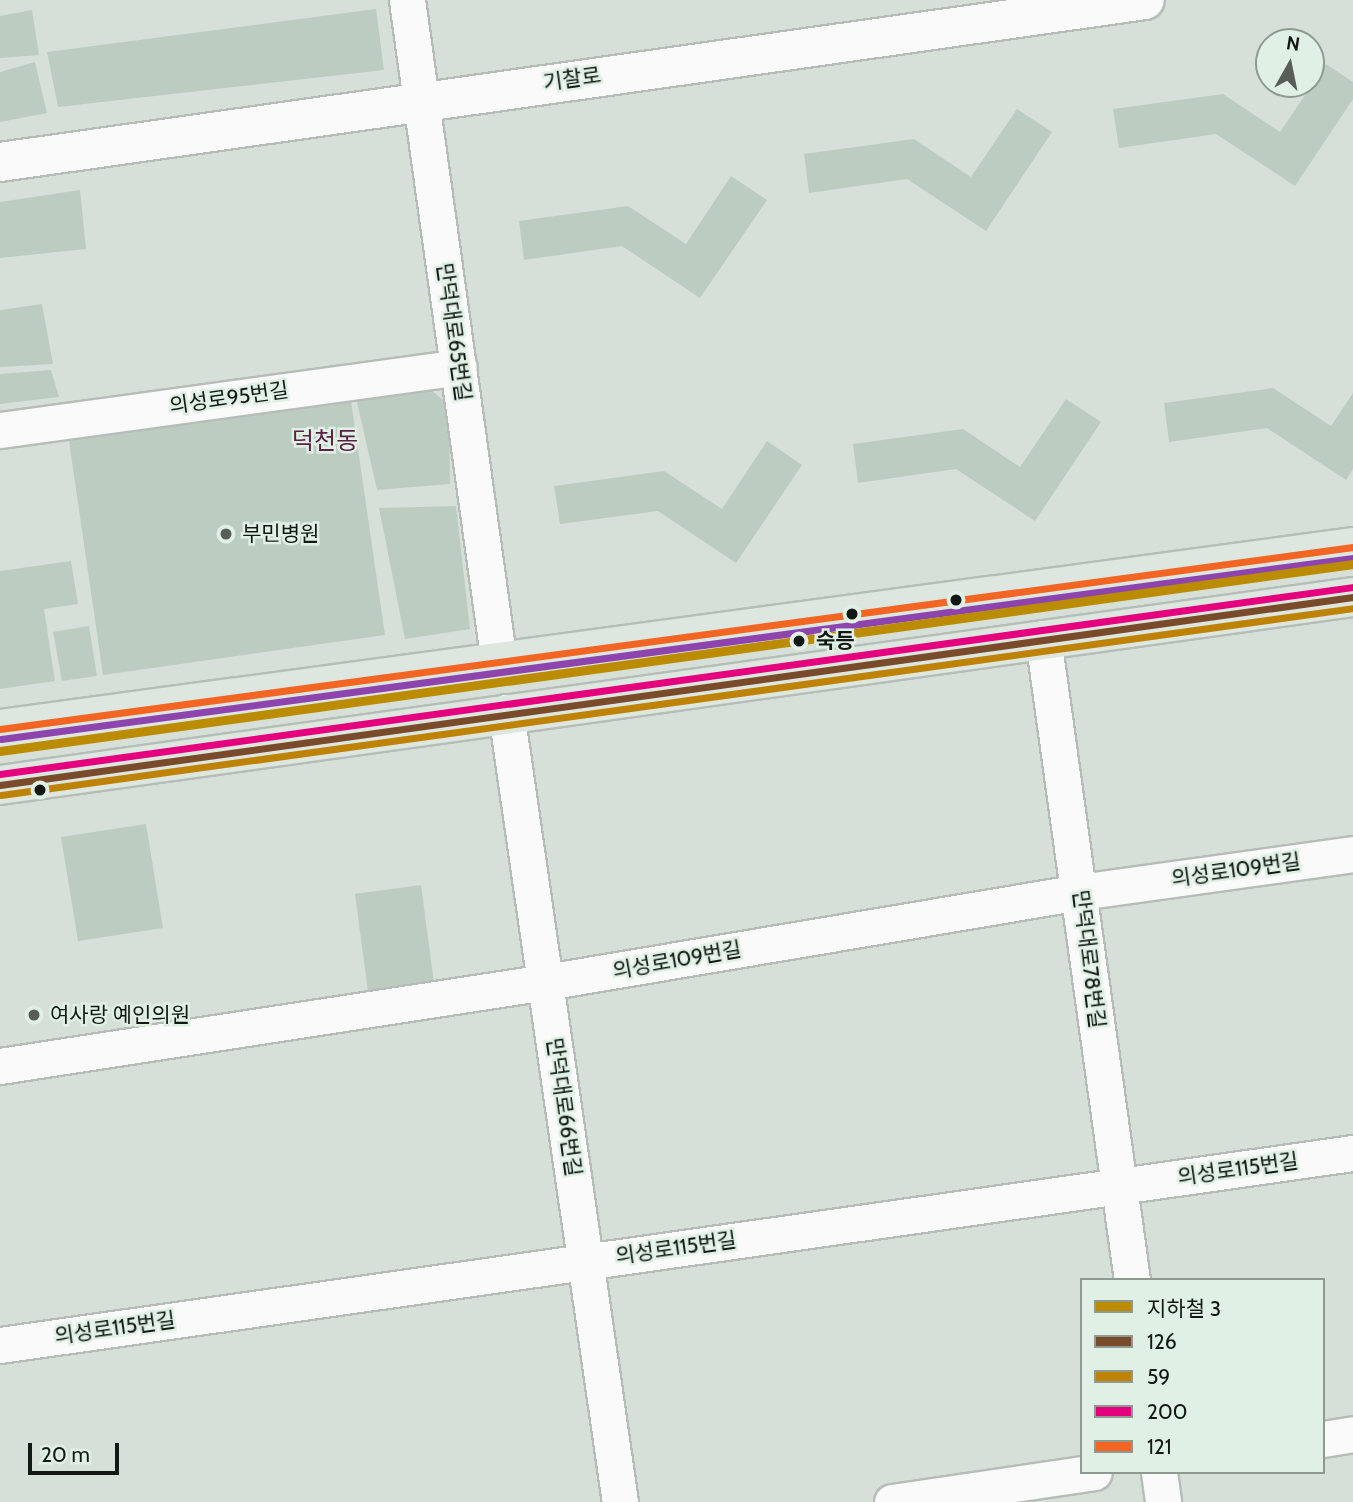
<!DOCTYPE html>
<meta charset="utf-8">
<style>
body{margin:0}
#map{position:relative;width:1353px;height:1502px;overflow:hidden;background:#d6e0d8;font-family:Cabin,"Noto Sans KR",sans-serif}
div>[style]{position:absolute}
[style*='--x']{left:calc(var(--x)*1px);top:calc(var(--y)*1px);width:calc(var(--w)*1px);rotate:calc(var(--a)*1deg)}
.building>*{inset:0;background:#bdccc0}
.roads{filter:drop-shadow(2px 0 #b6bdb8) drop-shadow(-2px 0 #b6bdb8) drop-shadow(0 2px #b6bdb8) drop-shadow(0 -2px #b6bdb8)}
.minor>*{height:35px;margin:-17.5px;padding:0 17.5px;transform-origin:17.5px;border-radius:17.5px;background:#f9faf9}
.tertiary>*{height:38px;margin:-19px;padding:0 19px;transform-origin:19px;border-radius:19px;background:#f9faf9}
.primary>*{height:38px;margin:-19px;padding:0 19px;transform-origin:19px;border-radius:19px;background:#dde7e0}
.bus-1>*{height:7px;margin:-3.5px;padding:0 3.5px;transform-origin:3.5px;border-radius:3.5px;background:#7a4b2a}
.bus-2>*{height:7px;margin:-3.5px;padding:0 3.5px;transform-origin:3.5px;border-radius:3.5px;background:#be8205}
.bus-3>*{height:7px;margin:-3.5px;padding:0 3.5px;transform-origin:3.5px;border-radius:3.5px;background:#e5007d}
.bus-4>*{height:7px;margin:-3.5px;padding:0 3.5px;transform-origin:3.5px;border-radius:3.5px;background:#f26522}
.bus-5>*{height:7px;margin:-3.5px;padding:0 3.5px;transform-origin:3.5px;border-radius:3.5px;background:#8e44ad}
.metro-1>*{height:9px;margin:-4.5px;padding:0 4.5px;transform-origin:4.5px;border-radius:4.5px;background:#bb8c00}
.dots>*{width:19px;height:19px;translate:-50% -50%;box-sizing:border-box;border:4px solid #e0f0e4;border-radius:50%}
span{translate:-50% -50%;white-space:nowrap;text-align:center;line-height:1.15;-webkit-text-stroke:5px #e0f0e4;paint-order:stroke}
.street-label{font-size:21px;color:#121813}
.poi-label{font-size:21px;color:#121813}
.left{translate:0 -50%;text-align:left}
.stop-label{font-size:21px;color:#121813;font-weight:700}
.quarter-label{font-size:24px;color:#5c2045}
.legend{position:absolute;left:1080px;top:1278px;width:245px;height:196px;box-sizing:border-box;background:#e0f0e4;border:2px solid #8e9a90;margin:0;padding:9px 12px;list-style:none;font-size:21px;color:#121813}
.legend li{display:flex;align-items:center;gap:14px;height:35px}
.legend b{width:35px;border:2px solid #8e9a90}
.north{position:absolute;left:1255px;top:28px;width:70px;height:70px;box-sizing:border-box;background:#e0f0e4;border:2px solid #8e9a90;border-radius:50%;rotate:9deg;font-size:19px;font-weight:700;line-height:28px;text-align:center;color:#121813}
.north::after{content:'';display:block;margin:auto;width:24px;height:32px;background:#575e58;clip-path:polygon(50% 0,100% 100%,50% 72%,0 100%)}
.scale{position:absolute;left:28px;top:1443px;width:91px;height:32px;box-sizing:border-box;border:4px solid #121813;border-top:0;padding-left:9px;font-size:21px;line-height:24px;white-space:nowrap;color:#121813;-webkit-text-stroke:5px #e0f0e4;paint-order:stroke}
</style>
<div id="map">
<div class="building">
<div style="clip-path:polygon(376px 9px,384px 70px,58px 107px,47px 52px)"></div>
<div style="clip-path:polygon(32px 10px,39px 55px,0 58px,0 16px)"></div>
<div style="clip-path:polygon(35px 62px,47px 113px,0 122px,0 72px)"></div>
<div style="clip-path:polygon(1326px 64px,1353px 82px,1353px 99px,1295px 186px,1216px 134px,1119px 148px,1113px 109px,1223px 94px,1280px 132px)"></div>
<div style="clip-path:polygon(1017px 109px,1052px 132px,986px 231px,907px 179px,809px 193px,804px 154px,914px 139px,971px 177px)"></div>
<div style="clip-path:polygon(731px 176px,767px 200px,700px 298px,622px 246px,524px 260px,519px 221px,628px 206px,686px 244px)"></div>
<div style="clip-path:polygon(80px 190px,86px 249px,0 258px,0 202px)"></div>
<div style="clip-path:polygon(42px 304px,53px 364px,0 367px,0 310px)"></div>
<div style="clip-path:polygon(51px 370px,59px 397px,0 404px,0 374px)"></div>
<div style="clip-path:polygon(420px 381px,449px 405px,450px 484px,377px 490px,357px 402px)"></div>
<div style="clip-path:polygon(1273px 388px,1331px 426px,1353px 393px,1353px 469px,1346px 480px,1267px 428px,1169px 442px,1164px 403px)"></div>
<div style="clip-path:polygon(350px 394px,385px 635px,103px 675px,68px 434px)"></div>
<div style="clip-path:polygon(1066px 399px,1101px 422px,1035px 521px,956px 469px,858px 483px,853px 444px,963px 429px,1020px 467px)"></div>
<div style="clip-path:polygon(767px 441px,802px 465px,736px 563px,658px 511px,560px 524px,554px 486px,664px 471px,722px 509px)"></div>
<div style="clip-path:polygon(456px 506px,470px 629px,405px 639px,379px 508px)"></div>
<div style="clip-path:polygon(71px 561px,78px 604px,44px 609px,55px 681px,0 689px,0 571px)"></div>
<div style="clip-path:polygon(89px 626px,97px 676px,62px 681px,53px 632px)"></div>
<div style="clip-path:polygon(146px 824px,163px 928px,78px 941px,61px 837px)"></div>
<div style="clip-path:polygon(421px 885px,434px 983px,368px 992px,355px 894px)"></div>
</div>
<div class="roads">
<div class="minor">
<div style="--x:407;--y:0;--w:669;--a:82.1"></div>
<div style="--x:0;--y:430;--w:463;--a:-7.8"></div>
<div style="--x:1043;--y:638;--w:648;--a:82.11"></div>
<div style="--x:506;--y:712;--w:798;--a:81.79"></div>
<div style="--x:0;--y:1066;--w:552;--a:-8.75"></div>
<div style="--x:546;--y:982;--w:542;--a:-9.57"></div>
<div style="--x:1080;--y:892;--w:276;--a:-7.9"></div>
<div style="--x:0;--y:1345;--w:1367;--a:-8.08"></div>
<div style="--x:1323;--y:1439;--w:30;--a:-9"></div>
<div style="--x:1159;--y:1472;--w:30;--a:82"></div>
<div style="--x:892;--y:1502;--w:204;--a:-8.4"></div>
</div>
<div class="tertiary">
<div style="--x:0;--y:162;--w:1156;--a:-8.05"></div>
</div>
<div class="primary">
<div style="--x:0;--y:729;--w:1365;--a:-7.66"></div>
<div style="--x:0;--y:785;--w:1366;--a:-7.91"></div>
</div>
</div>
<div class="bus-1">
<div style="--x:0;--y:785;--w:1366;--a:-7.91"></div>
</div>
<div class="bus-2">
<div style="--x:1;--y:795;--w:1365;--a:-7.87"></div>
</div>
<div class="bus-3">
<div style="--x:0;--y:774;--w:1365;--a:-7.87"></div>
</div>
<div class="bus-4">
<div style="--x:0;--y:729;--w:1365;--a:-7.66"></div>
</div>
<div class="bus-5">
<div style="--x:1;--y:739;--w:1364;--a:-7.63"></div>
</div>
<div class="metro-1">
<div style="--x:0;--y:751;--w:1366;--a:-7.87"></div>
</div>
<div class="dots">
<div style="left:226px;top:534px;background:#575e58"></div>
<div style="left:956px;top:600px;background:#121813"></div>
<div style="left:852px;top:614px;background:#121813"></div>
<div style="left:799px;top:641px;background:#121813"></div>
<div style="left:40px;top:790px;background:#121813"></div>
<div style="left:34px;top:1015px;background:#575e58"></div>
</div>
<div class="street-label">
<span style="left:572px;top:79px;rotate:-8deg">기찰로</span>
<span style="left:454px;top:332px;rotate:82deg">만덕대로65번길</span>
<span style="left:229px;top:398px;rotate:-8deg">의성로95번길</span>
<span style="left:1236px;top:870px;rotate:-8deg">의성로109번길</span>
<span style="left:1089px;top:959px;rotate:83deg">만덕대로78번길</span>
<span style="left:677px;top:960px;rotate:-10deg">의성로109번길</span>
<span style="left:564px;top:1107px;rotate:82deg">만덕대로66번길</span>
<span style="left:1238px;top:1169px;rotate:-8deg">의성로115번길</span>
<span style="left:676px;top:1248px;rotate:-8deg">의성로115번길</span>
<span style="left:115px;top:1328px;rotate:-8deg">의성로115번길</span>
</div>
<div class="poi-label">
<span class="left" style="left:242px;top:534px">부민병원</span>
<span class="left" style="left:50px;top:1015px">여사랑 예인의원</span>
</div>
<div class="stop-label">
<span class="left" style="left:816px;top:641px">숙등</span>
</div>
<div class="quarter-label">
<span style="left:325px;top:441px">덕천동</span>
</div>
<ul class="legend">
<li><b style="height:9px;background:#bb8c00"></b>지하철 3</li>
<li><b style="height:9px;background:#7a4b2a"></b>126</li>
<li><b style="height:9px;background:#be8205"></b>59</li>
<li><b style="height:9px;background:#e5007d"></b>200</li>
<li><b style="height:9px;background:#f26522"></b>121</li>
</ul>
<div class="north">N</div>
<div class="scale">20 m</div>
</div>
